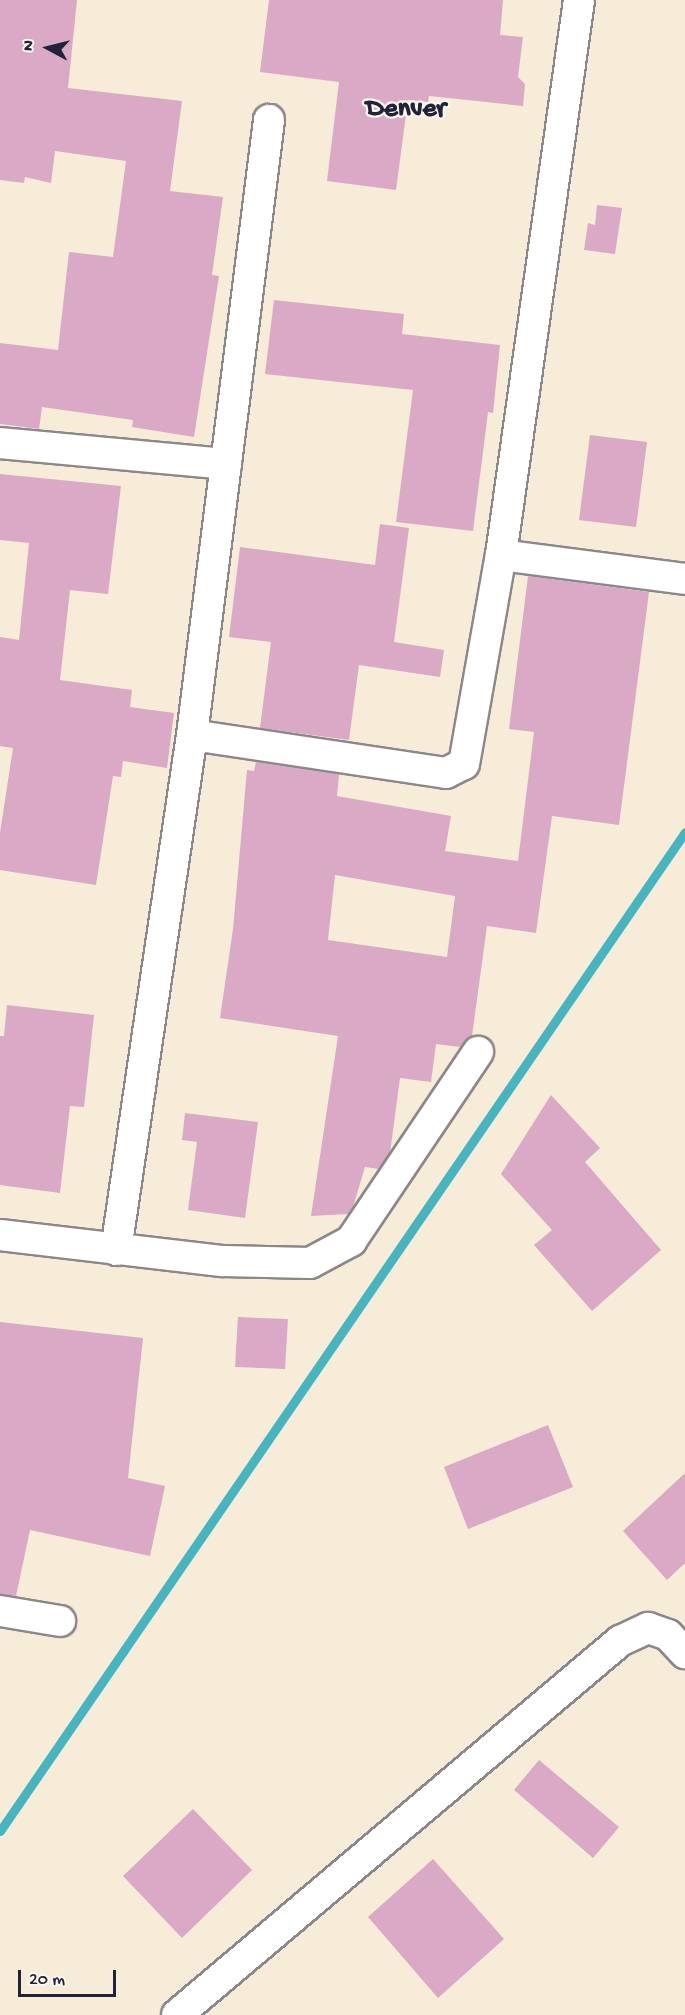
<!DOCTYPE html>
<style>
body{margin:0}
#map{position:relative;width:685px;height:2015px;overflow:hidden;background:#f7ecd8;font-family:"Gochi Hand",sans-serif}
div>[style]{position:absolute}
[style*='--x']{left:calc(var(--x)*1px);top:calc(var(--y)*1px);width:calc(var(--w)*1px);rotate:calc(var(--a)*1deg)}
.stream>*{height:9px;margin:-4.5px;padding:0 4.5px;transform-origin:4.5px;border-radius:4.5px;background:#46b5bf}
.building>*{inset:0;background:#daa9c5}
.roads{filter:drop-shadow(2px 0 #8c878a) drop-shadow(-2px 0 #8c878a) drop-shadow(0 2px #8c878a) drop-shadow(0 -2px #8c878a)}
.street>*{height:30px;margin:-15px;padding:0 15px;transform-origin:15px;border-radius:15px;background:#fff}
span{translate:-50% -50%;white-space:nowrap;text-align:center;line-height:1.15;-webkit-text-stroke:4.5px #fbf7ec;paint-order:stroke}
.district-label{font-size:27px;color:#22223b;font-weight:700}
.north{position:absolute;left:18px;top:18px;width:60px;height:60px;-webkit-text-stroke:4px #fbf7ec;paint-order:stroke;rotate:277deg;font-size:16px;font-weight:700;line-height:24px;text-align:center;color:#22223b}
.north::after{content:'';display:block;margin:auto;width:21px;height:27px;background:#22223b;clip-path:polygon(50% 0,100% 100%,50% 72%,0 100%)}
.scale{position:absolute;left:18px;top:1970px;width:98px;height:27px;box-sizing:border-box;border:3px solid #22223b;border-top:0;padding-left:8px;font-size:18px;line-height:21px;white-space:nowrap;color:#22223b;-webkit-text-stroke:4px #fbf7ec;paint-order:stroke}
</style>
<div id="map">
<div class="stream">
<div style="--x:0;--y:1831;--w:1211;--a:-55.56"></div>
</div>
<div class="building">
<div style="clip-path:polygon(0 0,77px 0,68px 88px,182px 101px,170px 191px,223px 197px,212px 275px,219px 276px,194px 437px,132px 427px,133px 420px,42px 407px,39px 429px,0 424px,0 343px,58px 350px,69px 252px,113px 257px,126px 161px,55px 151px,51px 183px,25px 177px,24px 183px,0 180px)"></div>
<div style="clip-path:polygon(269px 0,503px 0,500px 35px,523px 37px,518px 77px,525px 84px,523px 106px,429px 96px,428px 102px,408px 100px,396px 190px,327px 181px,339px 82px,260px 72px)"></div>
<div style="clip-path:polygon(597px 205px,622px 208px,615px 254px,584px 250px,588px 223px,595px 225px)"></div>
<div style="clip-path:polygon(274px 300px,404px 314px,402px 334px,500px 345px,493px 413px,488px 412px,473px 531px,396px 522px,413px 390px,265px 374px)"></div>
<div style="clip-path:polygon(590px 435px,647px 442px,636px 527px,579px 520px)"></div>
<div style="clip-path:polygon(0 474px,121px 486px,108px 594px,70px 590px,60px 680px,132px 690px,130px 707px,174px 713px,167px 768px,123px 761px,121px 777px,113px 776px,96px 885px,0 870px,0 833px,13px 748px,0 746px,0 637px,19px 640px,29px 543px,0 540px)"></div>
<div style="clip-path:polygon(380px 524px,409px 528px,394px 642px,444px 650px,440px 677px,359px 665px,349px 740px,260px 728px,271px 642px,229px 637px,240px 547px,375px 565px)"></div>
<div style="clip-path:polygon(evenodd,528px 576px,649px 592px,619px 825px,552px 816px,536px 933px,487px 926px,472px 1036px,460px 1047px,436px 1044px,431px 1082px,400px 1078px,390px 1153px,379px 1169px,365px 1167px,353px 1207px,348px 1214px,311px 1216px,338px 1036px,220px 1018px,233px 929px,247px 770px,254px 771px,256px 762px,339px 774px,337px 796px,451px 816px,445px 851px,518px 861px,534px 732px,509px 729px,528px 576px,335px 875px,455px 896px,447px 957px,328px 940px,335px 875px)"></div>
<div style="clip-path:polygon(7px 1005px,94px 1015px,84px 1107px,70px 1106px,60px 1193px,0 1185px,0 1036px,4px 1036px)"></div>
<div style="clip-path:polygon(551px 1095px,600px 1148px,585px 1162px,661px 1250px,592px 1311px,534px 1245px,552px 1230px,501px 1174px)"></div>
<div style="clip-path:polygon(185px 1113px,258px 1122px,245px 1218px,188px 1210px,197px 1142px,182px 1140px)"></div>
<div style="clip-path:polygon(238px 1317px,288px 1319px,285px 1369px,235px 1367px)"></div>
<div style="clip-path:polygon(0 1322px,143px 1338px,128px 1478px,165px 1486px,150px 1556px,30px 1530px,16px 1596px,0 1594px)"></div>
<div style="clip-path:polygon(548px 1425px,573px 1487px,468px 1529px,444px 1467px)"></div>
<div style="clip-path:polygon(685px 1473px,685px 1563px,667px 1580px,623px 1531px)"></div>
<div style="clip-path:polygon(539px 1760px,619px 1827px,593px 1858px,514px 1790px)"></div>
<div style="clip-path:polygon(193px 1809px,252px 1870px,182px 1938px,123px 1876px)"></div>
<div style="clip-path:polygon(433px 1859px,504px 1939px,438px 1998px,368px 1917px)"></div>
</div>
<div class="roads">
<div class="street">
<div style="--x:0;--y:443;--w:227;--a:5.3"></div>
<div style="--x:501;--y:555;--w:186;--a:7.4"></div>
<div style="--x:192;--y:735;--w:257;--a:8.5"></div>
<div style="--x:446;--y:773;--w:20;--a:-27"></div>
<div style="--x:464;--y:764;--w:212;--a:-80"></div>
<div style="--x:501;--y:555;--w:560;--a:-82"></div>
<div style="--x:0;--y:1235;--w:225;--a:6.7"></div>
<div style="--x:223;--y:1261;--w:87;--a:1.3"></div>
<div style="--x:310;--y:1263;--w:47;--a:-28.2"></div>
<div style="--x:351;--y:1241;--w:228;--a:-56.1"></div>
<div style="--x:116;--y:1250;--w:521;--a:-81.61"></div>
<div style="--x:192;--y:735;--w:620;--a:-82.86"></div>
<div style="--x:0;--y:1611;--w:61;--a:9.5"></div>
<div style="--x:177;--y:2015;--w:580;--a:-40.17"></div>
<div style="--x:620;--y:1641;--w:31;--a:-25"></div>
<div style="--x:648;--y:1628;--w:21;--a:19"></div>
<div style="--x:668;--y:1635;--w:25;--a:47"></div>
</div>
</div>
<div class="district-label">
<span style="left:406px;top:111px">Denver</span>
</div>
<div class="north">N</div>
<div class="scale">20 m</div>
</div>
